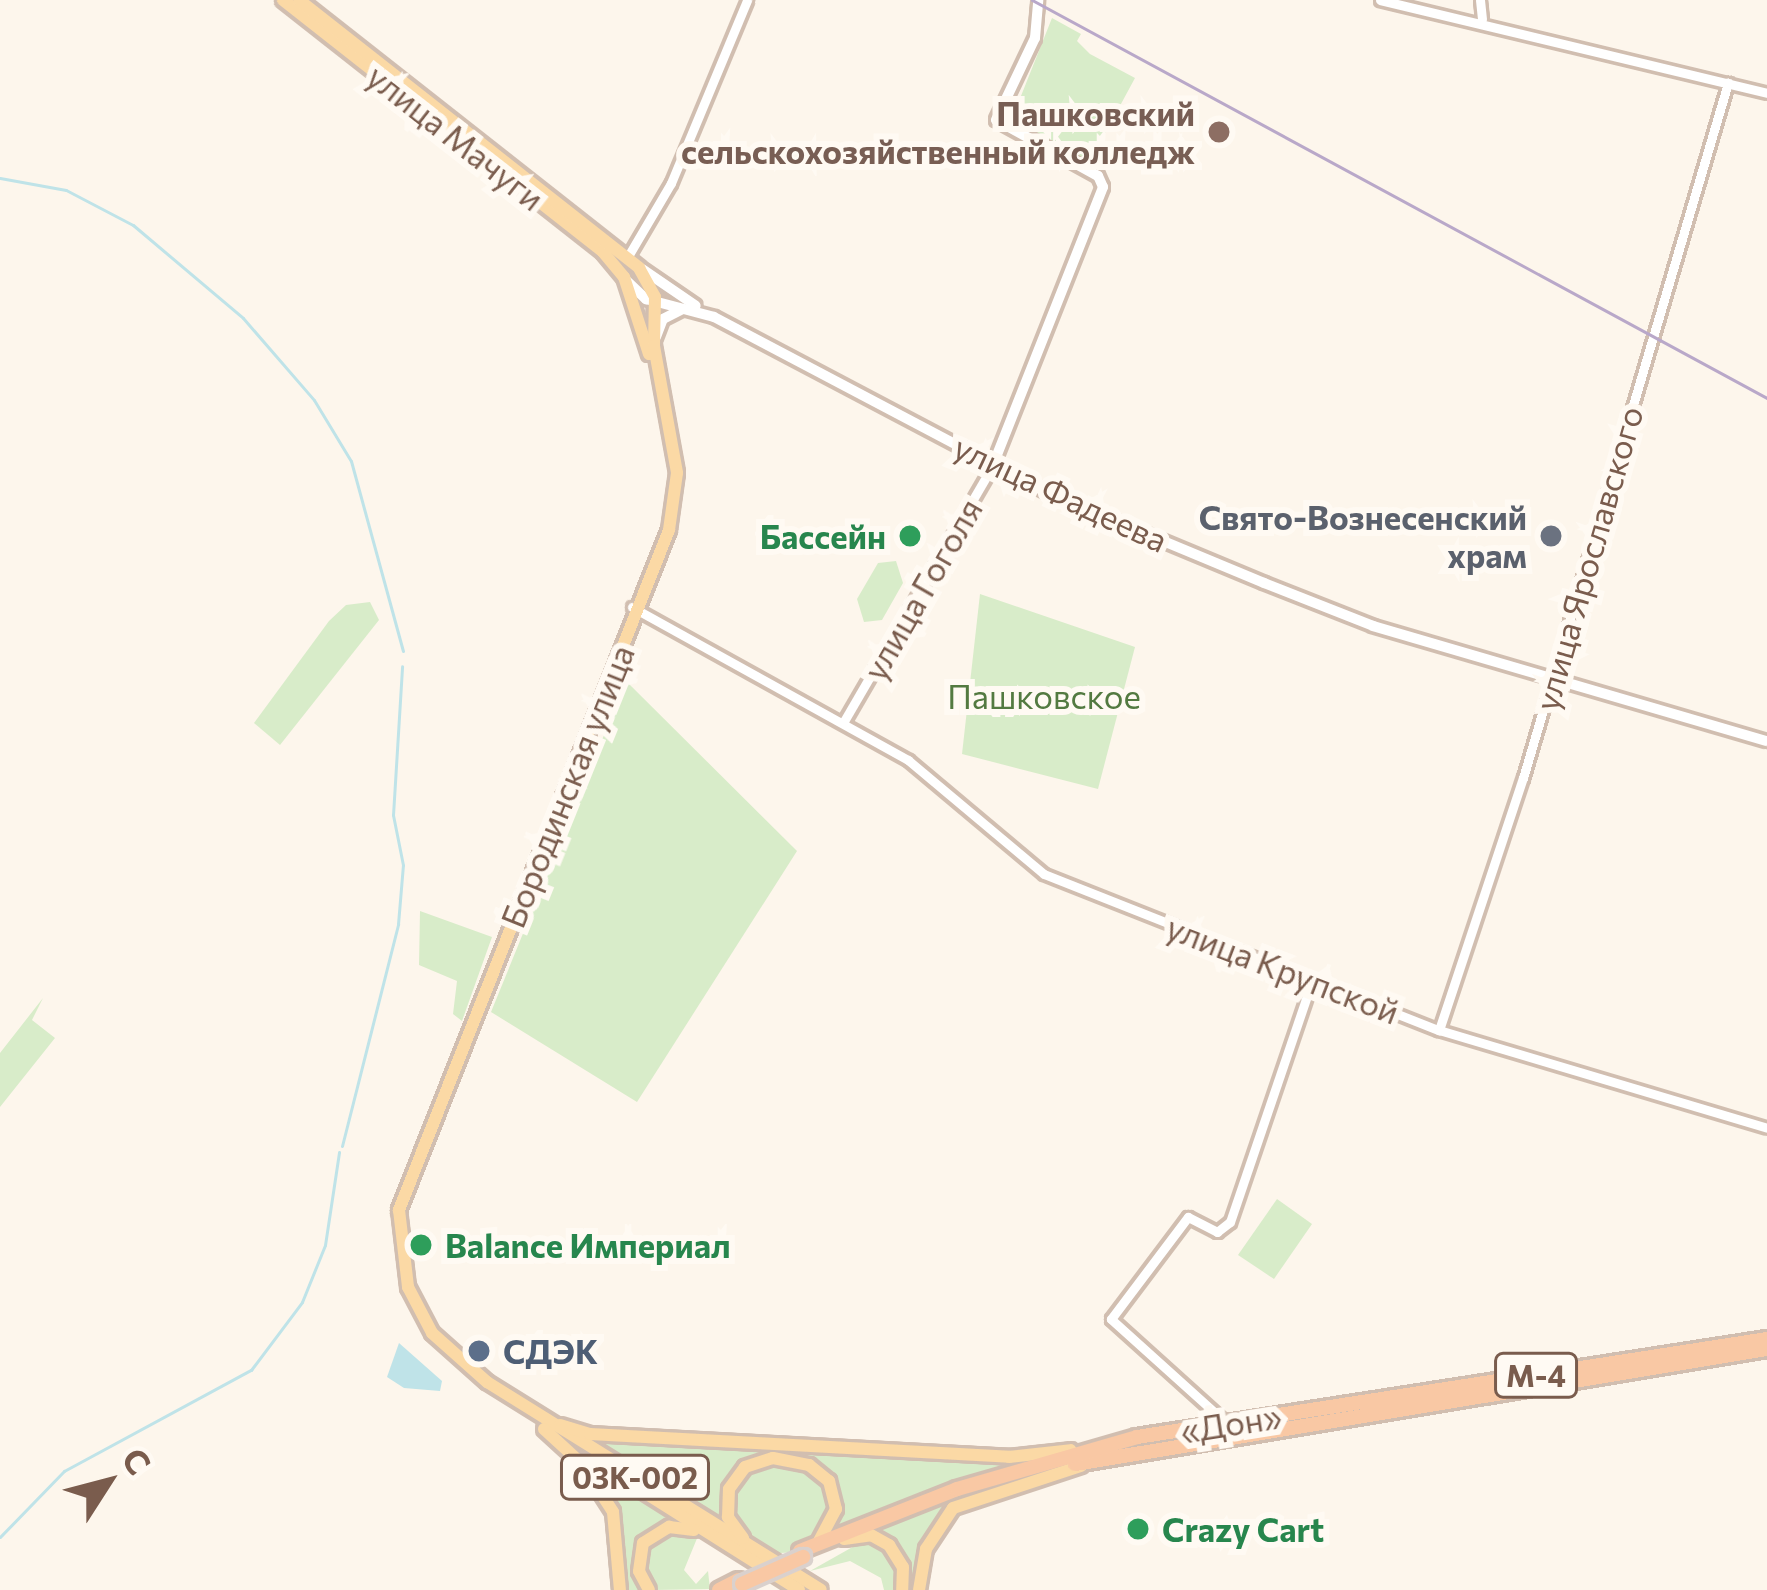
<!DOCTYPE html>
<meta charset="utf-8">
<style>
body{margin:0}
#map{position:relative;width:1767px;height:1590px;overflow:hidden;background:#fdf6ec;font-family:Commissioner,sans-serif}
div>[style]{position:absolute}
[style*='--x']{left:calc(var(--x)*1px);top:calc(var(--y)*1px);width:calc(var(--w)*1px);rotate:calc(var(--a)*1deg)}
.green>*{inset:0;background:#d8ecc9}
.round{border-radius:50%}
.water>*{inset:0;background:#bfe3e8}
.stream>*{height:3px;margin:-1.5px;padding:0 1.5px;transform-origin:1.5px;border-radius:1.5px;background:#bfe3e8}
.roads{filter:drop-shadow(3px 0 #d1beb0) drop-shadow(-3px 0 #d1beb0) drop-shadow(0 3px #d1beb0) drop-shadow(0 -3px #d1beb0)}
.tertiary>*{height:9px;margin:-4.5px;padding:0 4.5px;transform-origin:4.5px;border-radius:4.5px;background:#fff}
.secondary>*{height:10px;margin:-5px;padding:0 5px;transform-origin:5px;border-radius:5px;background:#fff}
.primary>*{height:12px;margin:-6px;padding:0 6px;transform-origin:6px;border-radius:6px;background:#fbd9a5}
.trunk>*{height:14px;margin:-7px;padding:0 7px;transform-origin:7px;border-radius:7px;background:#f9c8a4}
.tram>*{height:3px;margin:-1.5px;padding:0 1.5px;transform-origin:1.5px;border-radius:1.5px;background:#b9a8c9}
.bridges{filter:drop-shadow(3px 0 #dad1cd) drop-shadow(-3px 0 #dad1cd) drop-shadow(0 3px #dad1cd) drop-shadow(0 -3px #dad1cd)}
.trunk-bridge>*{height:14px;margin:-7px;padding:0 7px;transform-origin:7px;border-radius:7px;background:#f9c8a4}
.dots>*{width:33px;height:33px;translate:-50% -50%;box-sizing:border-box;border:6px solid #fffaf3;border-radius:50%}
span{translate:-50% -50%;white-space:nowrap;text-align:center;line-height:1.15;-webkit-text-stroke:12px #fffaf3;paint-order:stroke}
.shield-label span{padding:3px 9px;background:#fffaf3;border:3px solid;border-radius:9px;-webkit-text-stroke-width:0}
.shield-label{font-size:30px;color:#7a5c4d;font-weight:700}
.education-label{font-size:33px;color:#785e54;font-weight:700}
.right{translate:-100% -50%;text-align:right}
.street-label{font-size:33px;color:#7a5c4d}
.worship-label{font-size:33px;color:#5b616d;font-weight:700}
.leisure-label{font-size:33px;color:#27864d;font-weight:700}
.left{translate:0 -50%;text-align:left}
.park-label{font-size:33px;color:#537a41}
.service-label{font-size:33px;color:#4e5e75;font-weight:700}
.north{position:absolute;left:48px;top:1422px;width:120px;height:120px;-webkit-text-stroke:9px #fffaf3;paint-order:stroke;rotate:54deg;font-size:33px;font-weight:700;line-height:48px;text-align:center;color:#7a5c4d}
.north::after{content:'';display:block;margin:auto;width:42px;height:54px;background:#7a5c4d;clip-path:polygon(50% 0,100% 100%,50% 72%,0 100%)}
</style>
<div id="map">
<div class="green">
<div style="clip-path:polygon(1052px 18px,1081px 34px,1077px 41px,1090px 54px,1135px 78px,1088px 165px,1011px 121px)"></div>
<div style="clip-path:polygon(896px 561px,903px 583px,882px 620px,864px 622px,857px 599px,878px 563px)"></div>
<div style="clip-path:polygon(980px 594px,1135px 647px,1098px 789px,962px 754px)"></div>
<div style="clip-path:polygon(370px 602px,379px 620px,280px 745px,254px 723px,329px 621px,346px 605px)"></div>
<div style="clip-path:polygon(626px 681px,797px 851px,637px 1102px,491px 1012px)"></div>
<div style="clip-path:polygon(420px 911px,492px 937px,462px 1021px,453px 1014px,457px 981px,419px 965px)"></div>
<div style="clip-path:polygon(43px 998px,32px 1020px,55px 1038px,0 1107px,0 1053px)"></div>
<div style="clip-path:polygon(1277px 1199px,1312px 1224px,1274px 1279px,1238px 1255px)"></div>
<div style="clip-path:polygon(576px 1433px,950px 1460px,1036px 1461px,831px 1532px,839px 1500px,815px 1463px,764px 1454px,729px 1479px,728px 1526px)"></div>
<div class="round" style="left:733px;top:1459px;width:94px;height:94px"></div>
<div style="clip-path:polygon(584px 1461px,685px 1524px,662px 1525px,640px 1539px,633px 1559px,643px 1590px,625px 1590px,623px 1524px)"></div>
<div style="clip-path:polygon(969px 1496px,933px 1525px,916px 1590px,905px 1590px,906px 1570px,870px 1531px)"></div>
<div style="clip-path:polygon(685px 1531px,698px 1536px,684px 1570px,696px 1584px,708px 1571px,710px 1589px,654px 1590px,641px 1572px,644px 1547px,654px 1535px)"></div>
<div style="clip-path:polygon(865px 1540px,885px 1548px,900px 1572px,898px 1590px,884px 1590px,881px 1578px,850px 1561px,810px 1571px)"></div>
</div>
<div class="water">
<div style="clip-path:polygon(399px 1343px,442px 1381px,440px 1391px,404px 1388px,387px 1377px)"></div>
</div>
<div class="stream">
<div style="--x:0;--y:178;--w:67;--a:10.3"></div>
<div style="--x:66;--y:190;--w:76;--a:27.6"></div>
<div style="--x:133;--y:225;--w:144;--a:40.2"></div>
<div style="--x:243;--y:318;--w:108;--a:49.1"></div>
<div style="--x:314;--y:400;--w:71;--a:58.8"></div>
<div style="--x:351;--y:461;--w:197;--a:74.7"></div>
<div style="--x:342;--y:1146;--w:229;--a:-75.8"></div>
<div style="--x:398;--y:924;--w:59;--a:-85.2"></div>
<div style="--x:403;--y:865;--w:51;--a:-101.3"></div>
<div style="--x:393;--y:815;--w:149;--a:-86.5"></div>
<div style="--x:0;--y:1537;--w:92;--a:-45.9"></div>
<div style="--x:64;--y:1471;--w:213;--a:-28.4"></div>
<div style="--x:251;--y:1370;--w:85;--a:-53.1"></div>
<div style="--x:302;--y:1302;--w:61;--a:-68"></div>
<div style="--x:325;--y:1245;--w:94;--a:-81.4"></div>
</div>
<div class="roads">
<div class="tertiary">
<div style="--x:1380;--y:0;--w:398;--a:13.5"></div>
<div style="--x:1480;--y:0;--w:19;--a:84"></div>
<div style="--x:627;--y:258;--w:87;--a:-59.6"></div>
<div style="--x:671;--y:183;--w:198;--a:-67.4"></div>
<div style="--x:632;--y:607;--w:316;--a:29"></div>
<div style="--x:908;--y:760;--w:177;--a:40"></div>
<div style="--x:1044;--y:874;--w:425;--a:21.6"></div>
<div style="--x:1439;--y:1030;--w:342;--a:16.6"></div>
<div style="--x:844;--y:721;--w:296;--a:-59.8"></div>
<div style="--x:1439;--y:1030;--w:266;--a:-71.6"></div>
<div style="--x:1523;--y:778;--w:725;--a:-73.57"></div>
<div style="--x:1223;--y:1420;--w:151;--a:-138"></div>
<div style="--x:1111;--y:1319;--w:128;--a:-53"></div>
<div style="--x:1188;--y:1217;--w:33;--a:27"></div>
<div style="--x:1217;--y:1232;--w:16;--a:-38"></div>
<div style="--x:1230;--y:1222;--w:255;--a:-71.2"></div>
</div>
<div class="secondary">
<div style="--x:642;--y:269;--w:65;--a:34.4"></div>
<div style="--x:626;--y:280;--w:28;--a:44"></div>
<div style="--x:646;--y:299;--w:70;--a:14.8"></div>
<div style="--x:714;--y:317;--w:378;--a:27.8"></div>
<div style="--x:1048;--y:493;--w:234;--a:22.6"></div>
<div style="--x:1264;--y:583;--w:117;--a:21.5"></div>
<div style="--x:1373;--y:626;--w:410;--a:16.3"></div>
<div style="--x:656;--y:337;--w:19;--a:-69"></div>
<div style="--x:663;--y:319;--w:22;--a:-27"></div>
<div style="--x:993;--y:465;--w:299;--a:-68.4"></div>
<div style="--x:1103;--y:187;--w:12;--a:-114"></div>
<div style="--x:1098;--y:176;--w:116;--a:-151.2"></div>
<div style="--x:996;--y:120;--w:91;--a:-64.6"></div>
<div style="--x:1035;--y:38;--w:38;--a:-85"></div>
</div>
<div class="primary">
<div style="--x:283;--y:0;--w:407;--a:38.2"></div>
<div style="--x:603;--y:252;--w:33;--a:50"></div>
<div style="--x:624;--y:277;--w:81;--a:72"></div>
<div style="--x:299;--y:0;--w:433;--a:38.2"></div>
<div style="--x:639;--y:268;--w:33;--a:61"></div>
<div style="--x:655;--y:297;--w:49;--a:91.2"></div>
<div style="--x:654;--y:346;--w:129;--a:79.7"></div>
<div style="--x:677;--y:473;--w:58;--a:98"></div>
<div style="--x:669;--y:530;--w:732;--a:111.66"></div>
<div style="--x:399;--y:1210;--w:78;--a:83.3"></div>
<div style="--x:408;--y:1287;--w:52;--a:62.4"></div>
<div style="--x:432;--y:1333;--w:74;--a:41.7"></div>
<div style="--x:487;--y:1382;--w:393;--a:31.9"></div>
<div style="--x:560;--y:1425;--w:31;--a:17"></div>
<div style="--x:590;--y:1434;--w:420;--a:3.1"></div>
<div style="--x:1009;--y:1457;--w:62;--a:-6.4"></div>
<div style="--x:544;--y:1429;--w:52;--a:42.6"></div>
<div style="--x:582;--y:1464;--w:57;--a:57.1"></div>
<div style="--x:613;--y:1512;--w:78;--a:84.9"></div>
<div style="--x:623;--y:1479;--w:208;--a:32.2"></div>
<div style="--x:743;--y:1538;--w:26;--a:-126"></div>
<div style="--x:728;--y:1517;--w:28;--a:-88"></div>
<div style="--x:729;--y:1489;--w:27;--a:-54"></div>
<div style="--x:745;--y:1467;--w:29;--a:-18"></div>
<div style="--x:773;--y:1458;--w:37;--a:11"></div>
<div style="--x:809;--y:1465;--w:26;--a:39"></div>
<div style="--x:829;--y:1481;--w:29;--a:76"></div>
<div style="--x:836;--y:1509;--w:36;--a:118"></div>
<div style="--x:844;--y:1539;--w:27;--a:-8"></div>
<div style="--x:871;--y:1535;--w:21;--a:29"></div>
<div style="--x:889;--y:1545;--w:26;--a:58"></div>
<div style="--x:903;--y:1567;--w:23;--a:92"></div>
<div style="--x:649;--y:1590;--w:21;--a:-118"></div>
<div style="--x:639;--y:1571;--w:28;--a:-82"></div>
<div style="--x:643;--y:1543;--w:31;--a:-32"></div>
<div style="--x:669;--y:1527;--w:25;--a:7"></div>
<div style="--x:919;--y:1590;--w:42;--a:-80.3"></div>
<div style="--x:926;--y:1549;--w:49;--a:-56.6"></div>
<div style="--x:953;--y:1508;--w:135;--a:-18.2"></div>
</div>
<div class="trunk">
<div style="--x:1075;--y:1464;--w:701;--a:-9.44"></div>
<div style="--x:800;--y:1551;--w:169;--a:-21.5"></div>
<div style="--x:957;--y:1489;--w:187;--a:-16.1"></div>
<div style="--x:1137;--y:1437;--w:638;--a:-8.84"></div>
<div style="--x:719;--y:1590;--w:22;--a:-27"></div>
</div>
</div>
<div class="tram">
<div style="--x:1032;--y:0;--w:836;--a:28.44"></div>
</div>
<div class="bridges">
<div class="trunk-bridge">
<div style="--x:742;--y:1584;--w:67;--a:-23.9"></div>
</div>
</div>
<div class="dots">
<div style="left:1219px;top:132px;background:#8d6e63"></div>
<div style="left:910px;top:536px;background:#2e9e5b"></div>
<div style="left:1551px;top:536px;background:#6b7280"></div>
<div style="left:421px;top:1245px;background:#2e9e5b"></div>
<div style="left:479px;top:1351px;background:#5c6f8a"></div>
<div style="left:1138px;top:1529px;background:#2e9e5b"></div>
</div>
<div class="shield-label">
<span style="left:1536px;top:1375px">М-4</span>
<span style="left:635px;top:1477px">03К-002</span>
</div>
<div class="education-label">
<span class="right" style="left:1195px;top:132px">Пашковский<br>сельскохозяйственный колледж</span>
</div>
<div class="street-label">
<span style="left:456px;top:137px;rotate:38deg">улица Мачуги</span>
<span style="left:1061px;top:493px;rotate:25deg">улица Фадеева</span>
<span style="left:1588px;top:558px;rotate:-74deg">улица Ярославского</span>
<span style="left:922px;top:589px;rotate:-60deg">улица Гоголя</span>
<span style="left:567px;top:786px;rotate:-68deg">Бородинская улица</span>
<span style="left:1283px;top:969px;rotate:21deg">улица Крупской</span>
<span style="left:1231px;top:1423px;rotate:-9deg">«Дон»</span>
</div>
<div class="worship-label">
<span class="right" style="left:1527px;top:536px">Свято-Вознесенский<br>храм</span>
</div>
<div class="leisure-label">
<span class="right" style="left:886px;top:536px">Бассейн</span>
<span class="left" style="left:445px;top:1245px">Balance Империал</span>
<span class="left" style="left:1162px;top:1529px">Crazy Cart</span>
</div>
<div class="park-label">
<span style="left:1044px;top:696px">Пашковское</span>
</div>
<div class="service-label">
<span class="left" style="left:503px;top:1351px">СДЭК</span>
</div>
<div class="north">С</div>
</div>
